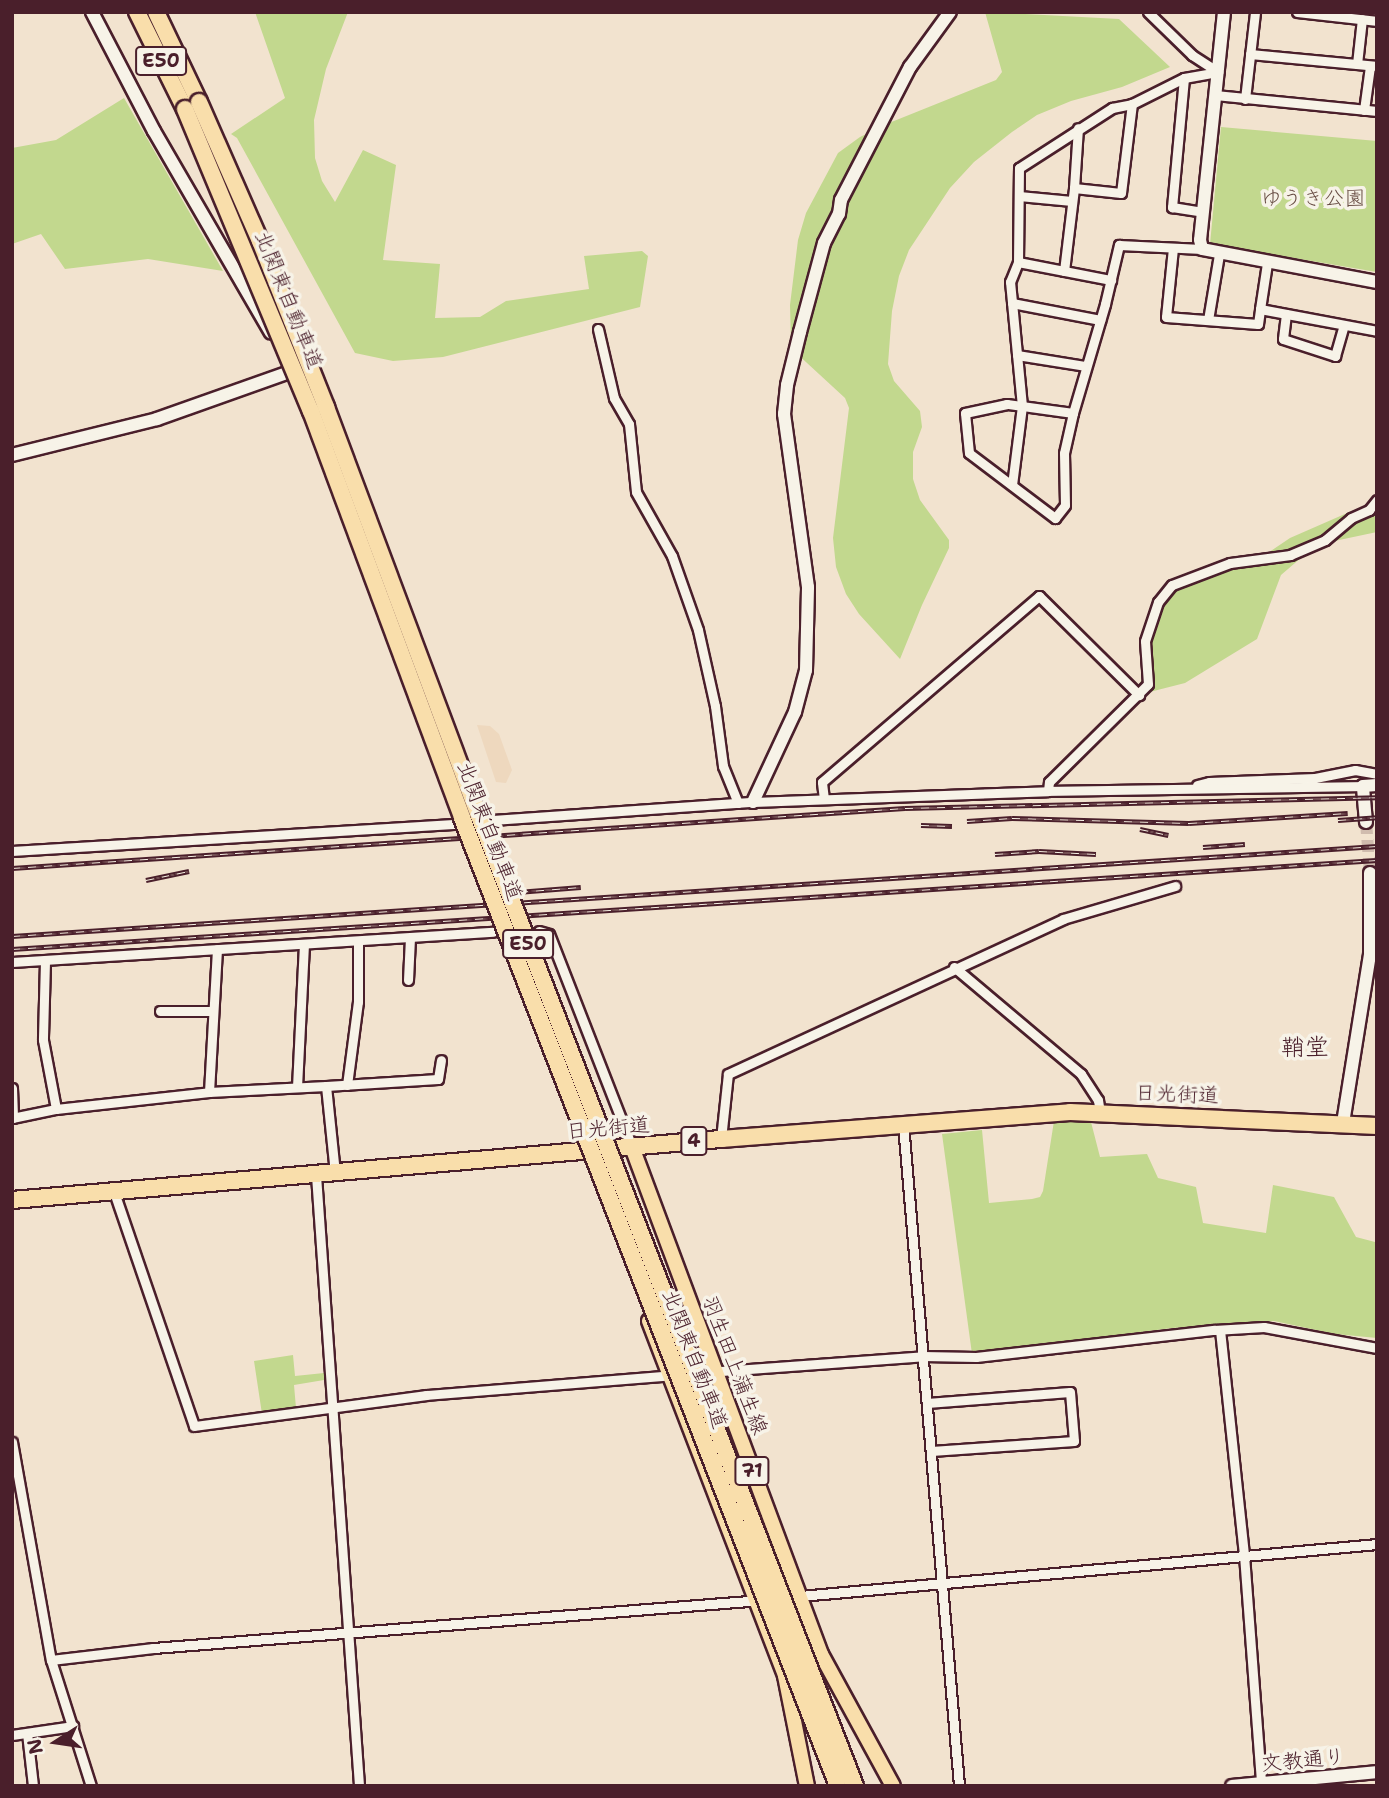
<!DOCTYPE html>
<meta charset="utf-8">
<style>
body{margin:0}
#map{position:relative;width:1389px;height:1798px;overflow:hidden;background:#f2e3cf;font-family:"Shantell Sans","Klee One",sans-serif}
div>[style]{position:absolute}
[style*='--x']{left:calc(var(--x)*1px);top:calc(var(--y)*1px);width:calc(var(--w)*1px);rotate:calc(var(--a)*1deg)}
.built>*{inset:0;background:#eed8be}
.green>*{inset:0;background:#c2d88e}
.stream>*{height:2.5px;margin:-1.25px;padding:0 1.25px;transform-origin:1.25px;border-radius:1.25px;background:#7dced6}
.secondary-tunnel>*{height:12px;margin-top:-6px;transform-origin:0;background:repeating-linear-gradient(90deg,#d0bcae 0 12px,transparent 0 18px)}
.roads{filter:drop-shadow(2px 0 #4a1f2b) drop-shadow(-2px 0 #4a1f2b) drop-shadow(0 2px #4a1f2b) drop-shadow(0 -2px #4a1f2b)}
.street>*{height:9px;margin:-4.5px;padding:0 4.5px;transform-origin:4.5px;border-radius:4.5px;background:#f7f3e8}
.secondary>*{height:12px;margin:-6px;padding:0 6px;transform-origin:6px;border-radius:6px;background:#f7f3e8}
.primary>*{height:14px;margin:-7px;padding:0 7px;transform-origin:7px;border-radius:7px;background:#f9deab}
.highway>*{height:16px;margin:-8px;padding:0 8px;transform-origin:8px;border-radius:8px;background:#f9deab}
.rail>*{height:5px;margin-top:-2.5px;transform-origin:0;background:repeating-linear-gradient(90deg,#f7f3e8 0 8px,#4a1f2b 0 16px);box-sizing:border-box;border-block:2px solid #4a1f2b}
.bridges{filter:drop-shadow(2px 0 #4a1f2b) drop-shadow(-2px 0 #4a1f2b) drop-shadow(0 2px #4a1f2b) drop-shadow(0 -2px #4a1f2b)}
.highway-bridge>*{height:16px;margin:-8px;padding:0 8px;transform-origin:8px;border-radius:8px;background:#f9deab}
span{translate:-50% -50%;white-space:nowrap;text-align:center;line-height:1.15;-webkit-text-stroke:7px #f7f3e8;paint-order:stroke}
.shield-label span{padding:2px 5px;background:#f7f3e8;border:2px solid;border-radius:5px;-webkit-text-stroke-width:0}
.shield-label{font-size:19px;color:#4a1f2b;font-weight:700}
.park-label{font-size:21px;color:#684d44}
.street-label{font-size:21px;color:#4a1f2b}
.quarter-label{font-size:24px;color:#4a1f2b}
.frame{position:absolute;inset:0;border:14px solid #4a1f2b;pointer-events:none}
.north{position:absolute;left:21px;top:1707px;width:70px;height:70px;-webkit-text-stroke:5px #f7f3e8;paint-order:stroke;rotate:258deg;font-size:19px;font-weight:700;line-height:28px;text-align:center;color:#4a1f2b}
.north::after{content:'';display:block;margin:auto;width:24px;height:32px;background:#4a1f2b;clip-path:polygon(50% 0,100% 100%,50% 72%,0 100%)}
</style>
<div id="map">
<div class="built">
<div style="clip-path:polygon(477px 725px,490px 726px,499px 734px,512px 770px,506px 783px,496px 782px)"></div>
</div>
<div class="green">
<div style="clip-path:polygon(255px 12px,348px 12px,326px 69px,314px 120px,315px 158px,322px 181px,335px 202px,363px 150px,396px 165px,383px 260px,440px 264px,435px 318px,480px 317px,506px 301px,589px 289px,584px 256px,642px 251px,648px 256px,640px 307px,443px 357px,393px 361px,355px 353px,237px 138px,231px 134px,285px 98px)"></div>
<div style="clip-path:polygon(985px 12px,1119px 19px,1170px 67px,1122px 87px,1071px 101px,1037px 115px,1012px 132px,974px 162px,950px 188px,909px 250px,899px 276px,892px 311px,888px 364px,894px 381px,920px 411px,922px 427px,913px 452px,913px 479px,920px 500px,949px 540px,949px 548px,922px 605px,900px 659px,859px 614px,846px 594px,836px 567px,833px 538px,849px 408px,845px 398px,794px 351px,791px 343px,790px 305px,798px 240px,806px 213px,838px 153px,860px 137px,889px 123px,996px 80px,1002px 72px)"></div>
<div style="clip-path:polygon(124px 98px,223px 271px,148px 259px,65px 269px,41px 234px,12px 244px,12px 148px,56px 140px)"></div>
<div style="clip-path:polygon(1221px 127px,1377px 141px,1377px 272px,1210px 244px)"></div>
<div style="clip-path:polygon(1354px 510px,1377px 510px,1377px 532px,1325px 543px,1302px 557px,1281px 575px,1257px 639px,1185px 683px,1134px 696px,1144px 674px,1152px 612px,1189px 575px,1215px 562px,1265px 555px,1290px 538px)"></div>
<div style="clip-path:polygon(1054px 1121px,1091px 1122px,1100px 1157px,1147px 1154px,1158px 1178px,1196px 1187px,1203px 1223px,1266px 1233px,1273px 1185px,1334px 1197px,1356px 1237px,1375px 1242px,1377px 1338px,1335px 1334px,1274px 1321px,1172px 1328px,972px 1354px,942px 1134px,982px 1130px,989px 1203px,1032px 1199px,1040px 1197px,1043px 1191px)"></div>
<div style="clip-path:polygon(293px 1355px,295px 1376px,324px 1373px,324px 1380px,294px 1385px,296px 1408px,262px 1414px,254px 1361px)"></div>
</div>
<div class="stream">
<div style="--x:1368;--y:274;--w:9;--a:13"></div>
</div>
<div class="secondary-tunnel">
<div style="--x:1366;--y:822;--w:51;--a:85.5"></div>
</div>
<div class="roads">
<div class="street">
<div style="--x:1148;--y:12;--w:62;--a:44.3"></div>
<div style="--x:1192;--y:55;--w:31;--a:33"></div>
<div style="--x:1297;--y:12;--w:81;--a:6.4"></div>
<div style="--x:1250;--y:54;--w:128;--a:5.4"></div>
<div style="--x:1357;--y:64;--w:45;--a:-83.7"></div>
<div style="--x:1184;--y:78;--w:130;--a:95.3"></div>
<div style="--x:1172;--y:207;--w:31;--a:9"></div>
<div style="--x:1215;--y:95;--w:163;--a:5.6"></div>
<div style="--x:1245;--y:99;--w:88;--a:-83.4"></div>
<div style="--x:1364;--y:110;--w:44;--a:-82.2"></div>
<div style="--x:1074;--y:188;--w:60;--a:-86.2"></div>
<div style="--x:1019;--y:196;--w:53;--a:5.4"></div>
<div style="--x:1173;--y:248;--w:69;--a:95.8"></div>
<div style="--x:1166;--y:317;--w:92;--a:4.4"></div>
<div style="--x:1258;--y:324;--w:15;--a:-82"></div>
<div style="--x:1260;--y:309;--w:119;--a:10.6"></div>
<div style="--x:1018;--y:262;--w:95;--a:11"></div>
<div style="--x:1064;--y:271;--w:84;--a:-83.1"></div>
<div style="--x:1074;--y:188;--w:47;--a:6.1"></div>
<div style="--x:1121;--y:193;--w:90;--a:-83"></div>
<div style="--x:1012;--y:303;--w:90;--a:10.9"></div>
<div style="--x:1260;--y:309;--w:47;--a:-81.3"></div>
<div style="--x:1286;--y:314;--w:25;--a:97"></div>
<div style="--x:1283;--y:339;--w:55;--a:18.1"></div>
<div style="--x:1335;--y:356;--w:32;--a:-74"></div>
<div style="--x:1208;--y:320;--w:67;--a:-80.5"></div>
<div style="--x:598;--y:329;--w:71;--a:76.9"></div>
<div style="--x:614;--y:398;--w:30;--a:60"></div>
<div style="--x:629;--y:424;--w:68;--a:84.1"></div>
<div style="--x:636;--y:492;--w:73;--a:60.6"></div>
<div style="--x:672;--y:556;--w:78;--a:70.6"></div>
<div style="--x:698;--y:630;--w:78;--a:77.4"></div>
<div style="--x:715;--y:706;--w:61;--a:82.4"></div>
<div style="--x:723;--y:766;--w:40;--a:68"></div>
<div style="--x:1017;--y:355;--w:70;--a:9.1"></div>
<div style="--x:1073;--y:413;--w:67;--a:-172.2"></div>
<div style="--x:1007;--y:404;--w:43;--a:167.9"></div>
<div style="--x:965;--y:413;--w:40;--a:84.3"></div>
<div style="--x:969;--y:453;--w:108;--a:37.1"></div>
<div style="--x:1055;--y:518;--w:16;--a:-52"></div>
<div style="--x:1065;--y:505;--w:52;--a:-91.1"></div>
<div style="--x:1064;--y:453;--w:41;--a:-77.3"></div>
<div style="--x:1073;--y:413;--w:114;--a:-73.6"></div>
<div style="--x:1105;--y:304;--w:61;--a:-76.7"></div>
<div style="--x:1119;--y:245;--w:83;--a:2.8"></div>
<div style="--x:1012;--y:485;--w:80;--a:-82.8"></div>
<div style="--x:1022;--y:406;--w:125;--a:-95.5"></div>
<div style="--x:1010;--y:282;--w:22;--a:-68"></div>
<div style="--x:1018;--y:262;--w:94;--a:-89.4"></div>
<div style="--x:1019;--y:168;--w:111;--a:-32.8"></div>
<div style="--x:1112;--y:108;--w:20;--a:-11"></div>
<div style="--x:1132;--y:104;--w:58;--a:-26.6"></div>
<div style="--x:1184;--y:78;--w:35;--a:-10"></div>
<div style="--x:1197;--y:785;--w:12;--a:-14"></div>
<div style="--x:1209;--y:782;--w:106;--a:-2.2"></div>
<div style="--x:1315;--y:778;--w:41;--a:-11.3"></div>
<div style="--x:1355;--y:770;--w:22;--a:10"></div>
<div style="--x:1048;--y:791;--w:9;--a:-84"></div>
<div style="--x:1049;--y:782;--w:139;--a:-44.7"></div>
<div style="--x:1148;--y:684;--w:43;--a:-94"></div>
<div style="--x:1145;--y:641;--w:41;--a:-71.6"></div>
<div style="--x:1158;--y:602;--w:22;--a:-51"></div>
<div style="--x:1172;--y:585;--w:62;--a:-20.8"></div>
<div style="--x:1230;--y:563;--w:61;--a:-7.6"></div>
<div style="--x:1290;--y:555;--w:38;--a:-23"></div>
<div style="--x:1325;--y:540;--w:34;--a:-40"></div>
<div style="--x:1351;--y:518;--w:20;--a:-24"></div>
<div style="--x:1369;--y:510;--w:13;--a:-51"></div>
<div style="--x:824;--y:799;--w:17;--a:-97"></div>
<div style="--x:822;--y:782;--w:286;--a:-40.6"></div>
<div style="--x:1039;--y:596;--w:141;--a:44.7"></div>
<div style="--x:478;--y:821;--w:276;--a:-4"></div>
<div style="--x:753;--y:802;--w:295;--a:-2.1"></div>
<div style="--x:1048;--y:791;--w:315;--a:-0.9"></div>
<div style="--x:12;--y:851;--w:454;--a:-3.5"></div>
<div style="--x:539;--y:931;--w:10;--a:17"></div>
<div style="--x:549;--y:934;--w:229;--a:68.7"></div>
<div style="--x:45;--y:961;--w:79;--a:91.5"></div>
<div style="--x:43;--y:1040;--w:70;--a:79.3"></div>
<div style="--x:12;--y:962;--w:482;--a:-3.6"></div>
<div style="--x:954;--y:967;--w:166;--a:40.1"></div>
<div style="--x:1081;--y:1074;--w:31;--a:57"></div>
<div style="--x:1098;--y:1100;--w:12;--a:81"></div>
<div style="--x:408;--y:980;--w:42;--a:-87.3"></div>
<div style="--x:160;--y:1011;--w:53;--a:0"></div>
<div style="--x:347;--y:1085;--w:84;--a:-82.5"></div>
<div style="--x:358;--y:1002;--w:61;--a:-90"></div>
<div style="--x:326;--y:1086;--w:112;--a:-3.6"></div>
<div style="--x:438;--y:1079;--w:19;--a:-81"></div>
<div style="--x:297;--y:1087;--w:143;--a:-87.2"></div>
<div style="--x:12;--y:1088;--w:30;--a:88"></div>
<div style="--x:209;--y:1092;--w:143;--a:-86.8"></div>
<div style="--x:12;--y:1118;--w:45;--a:-11.6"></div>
<div style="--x:56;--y:1109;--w:154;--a:-6.3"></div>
<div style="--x:209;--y:1092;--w:117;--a:-2.9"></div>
<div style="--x:326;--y:1086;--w:87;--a:84.1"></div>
<div style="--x:903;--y:1124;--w:664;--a:85.16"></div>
<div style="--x:721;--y:1139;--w:65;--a:-83.9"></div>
<div style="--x:728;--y:1074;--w:369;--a:-24.8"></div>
<div style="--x:1063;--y:919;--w:117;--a:-16.4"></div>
<div style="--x:316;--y:1175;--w:613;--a:85.97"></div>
<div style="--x:114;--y:1192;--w:247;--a:71.1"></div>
<div style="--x:194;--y:1426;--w:234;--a:-7.6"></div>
<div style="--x:426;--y:1395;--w:248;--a:-4.6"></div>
<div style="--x:1220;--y:1330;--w:226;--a:83.9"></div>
<div style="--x:1244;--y:1555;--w:229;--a:85.7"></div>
<div style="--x:694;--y:1373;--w:230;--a:-4.2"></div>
<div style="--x:923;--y:1356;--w:53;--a:1.1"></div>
<div style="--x:976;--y:1357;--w:240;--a:-6.5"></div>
<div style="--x:1214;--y:1330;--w:50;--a:-3.4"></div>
<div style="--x:1264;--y:1327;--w:115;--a:10.5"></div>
<div style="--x:927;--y:1403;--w:143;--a:-4.4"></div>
<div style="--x:1070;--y:1392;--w:49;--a:85.3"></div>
<div style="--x:1074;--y:1441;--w:143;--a:176"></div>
<div style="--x:12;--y:1442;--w:221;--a:79.9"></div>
<div style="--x:51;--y:1660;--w:132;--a:72.4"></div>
<div style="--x:778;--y:1598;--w:601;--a:-5.15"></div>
<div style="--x:51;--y:1660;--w:103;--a:-6.7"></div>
<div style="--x:153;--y:1648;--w:610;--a:-4.51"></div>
<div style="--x:27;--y:1733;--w:53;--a:83.5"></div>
<div style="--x:12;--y:1735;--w:62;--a:-8.4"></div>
</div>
<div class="secondary">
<div style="--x:92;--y:12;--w:134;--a:62.5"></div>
<div style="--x:154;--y:131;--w:233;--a:59.9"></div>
<div style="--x:1224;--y:12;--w:229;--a:96"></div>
<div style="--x:1200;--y:240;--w:9;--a:77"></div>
<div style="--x:1202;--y:249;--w:178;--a:10.7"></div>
<div style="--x:12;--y:455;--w:149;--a:-13.9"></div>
<div style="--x:157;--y:419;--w:141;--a:-19.5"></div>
<div style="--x:753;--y:802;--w:99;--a:-65"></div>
<div style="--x:795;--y:712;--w:43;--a:-75.3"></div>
<div style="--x:806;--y:670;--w:83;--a:-88.6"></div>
<div style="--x:808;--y:587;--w:175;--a:-97.9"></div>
<div style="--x:784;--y:414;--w:29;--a:-84"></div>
<div style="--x:787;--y:385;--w:55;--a:-76.2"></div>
<div style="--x:800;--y:332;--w:92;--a:-74.9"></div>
<div style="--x:824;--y:243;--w:33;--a:-63"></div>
<div style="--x:839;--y:214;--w:14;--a:-82"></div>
<div style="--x:841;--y:200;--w:150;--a:-62.6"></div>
<div style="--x:910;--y:67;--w:68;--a:-54"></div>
<div style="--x:1366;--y:822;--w:36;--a:-95"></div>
<div style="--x:1363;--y:786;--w:14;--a:-4"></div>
<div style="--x:1343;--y:1123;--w:171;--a:-80.9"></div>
<div style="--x:1370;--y:954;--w:81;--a:-90"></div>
<div style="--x:1232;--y:1786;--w:146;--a:-5.5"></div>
</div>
<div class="primary">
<div style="--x:632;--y:1147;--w:541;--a:69.56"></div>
<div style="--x:821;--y:1654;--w:150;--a:61.4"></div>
<div style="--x:649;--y:1321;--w:380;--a:69"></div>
<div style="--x:785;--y:1676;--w:112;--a:78.7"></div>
</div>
<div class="highway">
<div style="--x:137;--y:12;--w:108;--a:63.7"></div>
<div style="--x:156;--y:12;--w:100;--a:64.5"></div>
<div style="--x:12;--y:1200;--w:712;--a:-4.92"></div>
<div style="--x:721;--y:1139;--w:350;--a:-4.4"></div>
<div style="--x:1070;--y:1112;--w:307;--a:2.6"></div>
</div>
</div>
<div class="rail">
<div style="--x:1338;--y:820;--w:39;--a:-4"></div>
<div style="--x:967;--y:821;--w:45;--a:-3.8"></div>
<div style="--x:1012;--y:818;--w:177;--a:1.6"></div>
<div style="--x:1189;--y:823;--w:159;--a:-3.6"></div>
<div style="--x:921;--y:825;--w:31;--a:2"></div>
<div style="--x:1140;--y:829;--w:29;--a:12"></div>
<div style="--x:1203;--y:847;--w:42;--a:-4.1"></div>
<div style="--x:995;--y:854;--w:44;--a:-3.9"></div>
<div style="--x:1039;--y:851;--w:57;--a:3"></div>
<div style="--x:12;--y:868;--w:895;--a:-3.84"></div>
<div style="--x:905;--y:808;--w:472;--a:-1.3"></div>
<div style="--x:146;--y:880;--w:44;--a:-11.8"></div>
<div style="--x:504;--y:893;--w:77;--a:-4.5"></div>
<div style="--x:12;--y:936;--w:1368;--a:-3.77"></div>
<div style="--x:12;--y:949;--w:1368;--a:-3.73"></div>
</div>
<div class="bridges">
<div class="highway-bridge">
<div style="--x:199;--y:102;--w:152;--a:66.3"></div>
<div style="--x:260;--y:241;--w:179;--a:68.3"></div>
<div style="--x:326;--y:407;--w:437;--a:69.5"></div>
<div style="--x:479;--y:816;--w:1040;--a:68.81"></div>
<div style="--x:185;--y:109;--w:327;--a:67.4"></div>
<div style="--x:311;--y:411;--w:434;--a:69.6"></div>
<div style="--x:462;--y:818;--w:1038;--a:68.77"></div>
</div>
</div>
<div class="shield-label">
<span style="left:161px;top:61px">E50</span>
<span style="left:528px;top:944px">E50</span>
<span style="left:694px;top:1141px">4</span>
<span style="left:752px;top:1471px">71</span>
</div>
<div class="park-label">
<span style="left:1313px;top:198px">ゆうき公園</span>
</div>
<div class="street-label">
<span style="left:289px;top:300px;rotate:68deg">北関東自動車道</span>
<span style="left:490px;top:831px;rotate:69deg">北関東自動車道</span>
<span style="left:1177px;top:1094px;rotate:2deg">日光街道</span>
<span style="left:608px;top:1128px;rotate:-5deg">日光街道</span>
<span style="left:695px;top:1359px;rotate:69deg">北関東自動車道</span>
<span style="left:735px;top:1365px;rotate:69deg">羽生田上蒲生線</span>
<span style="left:1303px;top:1760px;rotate:-5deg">文教通り</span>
</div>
<div class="quarter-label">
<span style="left:1305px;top:1048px">鞘堂</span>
</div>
<div class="frame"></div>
<div class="north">N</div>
</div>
